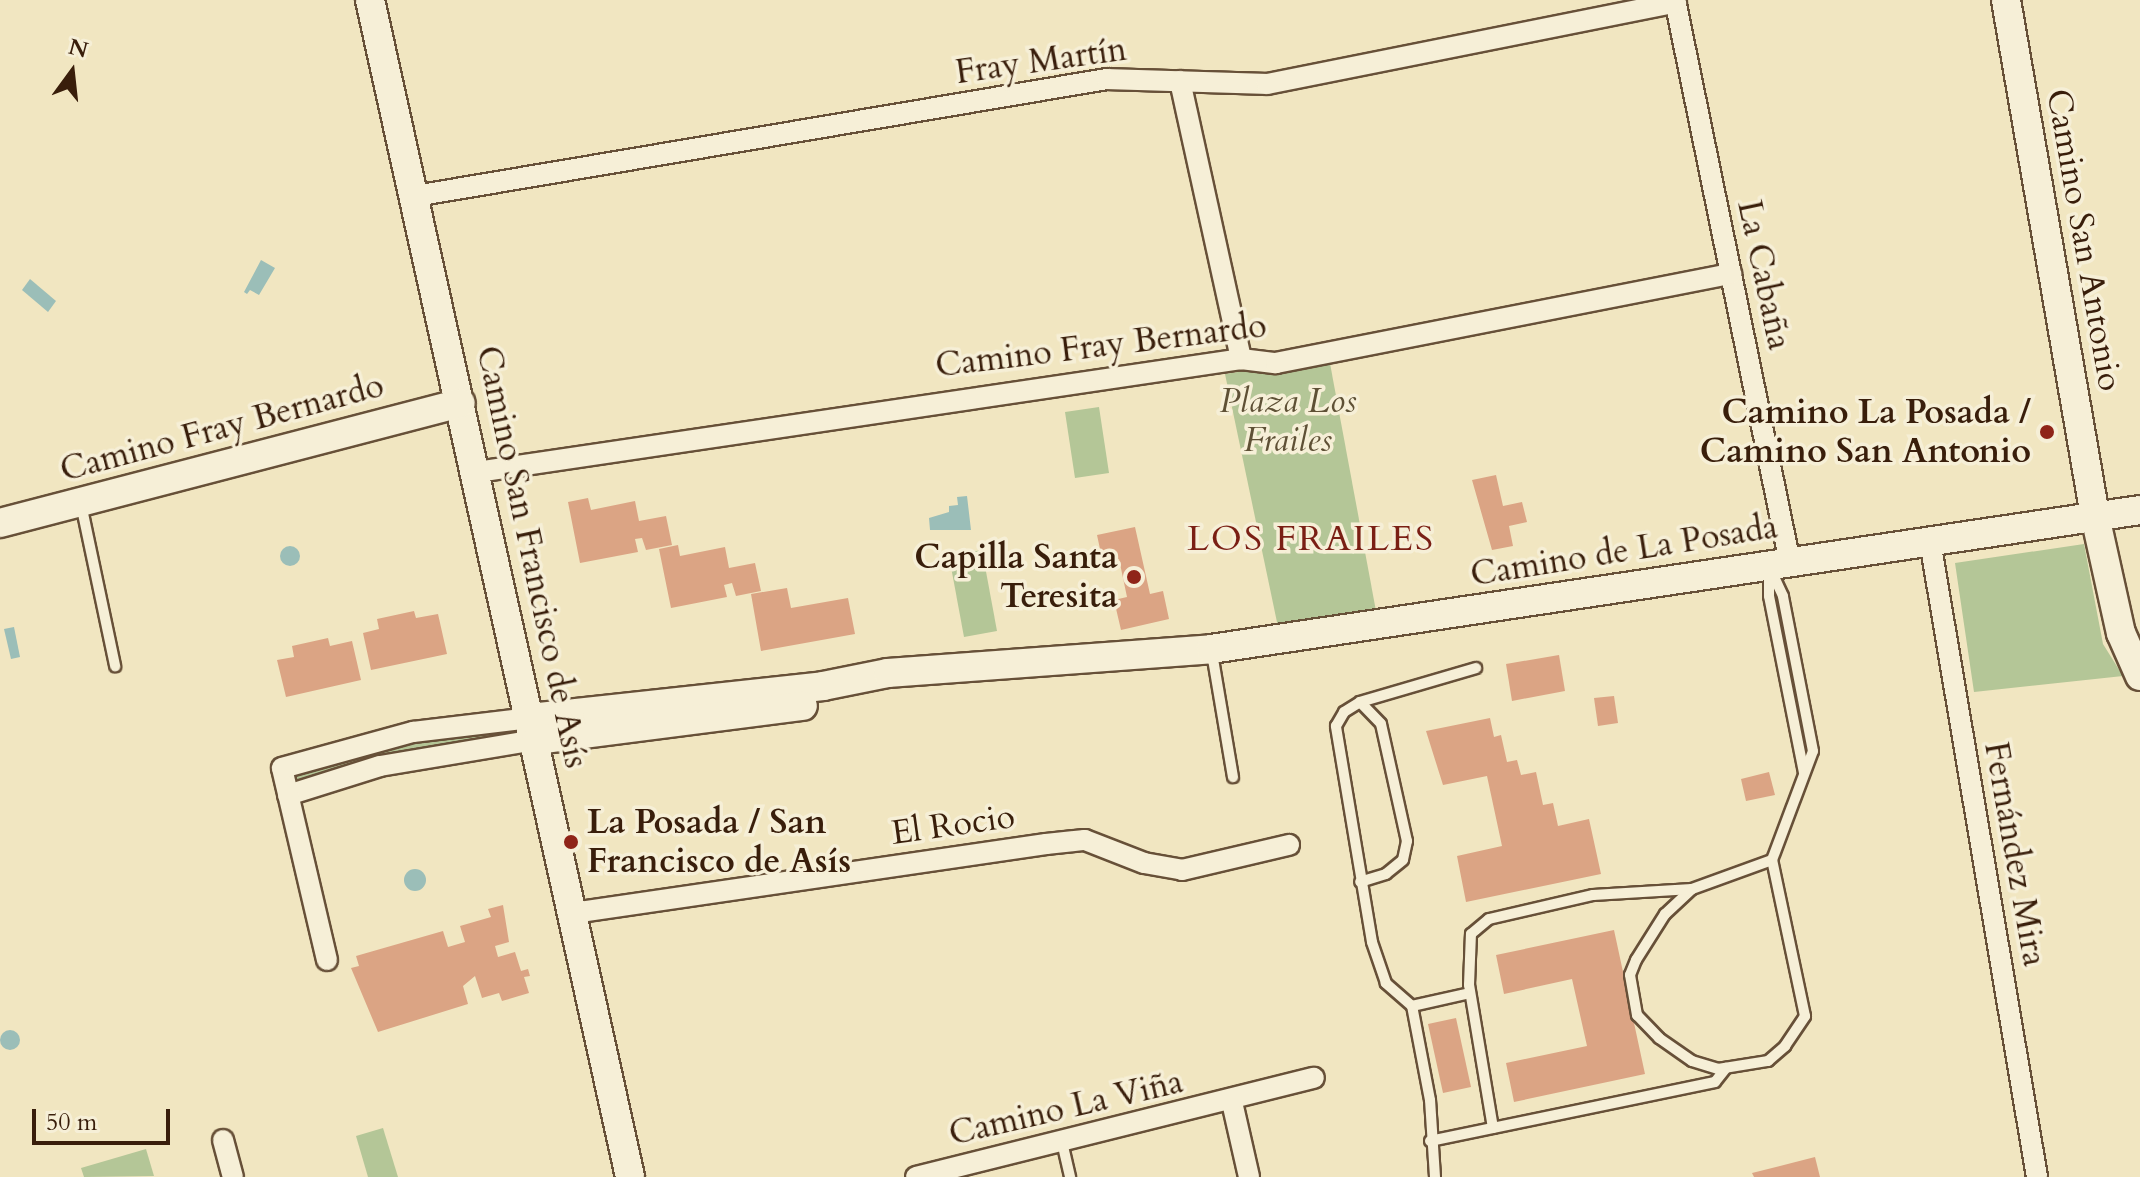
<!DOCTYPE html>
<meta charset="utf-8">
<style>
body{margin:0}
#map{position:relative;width:2140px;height:1177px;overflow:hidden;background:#f1e6c1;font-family:Cardo,serif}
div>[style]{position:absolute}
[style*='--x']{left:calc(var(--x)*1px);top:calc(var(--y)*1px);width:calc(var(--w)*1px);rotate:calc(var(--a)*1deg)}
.green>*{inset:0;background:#b4c697}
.water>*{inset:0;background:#9bbeb8}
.round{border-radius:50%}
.building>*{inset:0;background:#dba484}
.roads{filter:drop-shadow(2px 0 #675038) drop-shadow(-2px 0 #675038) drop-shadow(0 2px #675038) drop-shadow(0 -2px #675038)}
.lane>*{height:10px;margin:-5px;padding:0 5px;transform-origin:5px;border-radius:5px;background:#f6efd7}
.street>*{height:20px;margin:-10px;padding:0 10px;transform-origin:10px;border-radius:10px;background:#f6efd7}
.secondary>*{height:28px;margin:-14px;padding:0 14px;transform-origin:14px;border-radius:14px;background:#f6efd7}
.dots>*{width:22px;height:22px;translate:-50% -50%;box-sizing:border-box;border:4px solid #f6efd7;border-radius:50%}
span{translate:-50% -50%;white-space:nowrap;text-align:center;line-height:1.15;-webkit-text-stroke:7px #f6efd7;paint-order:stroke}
.street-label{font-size:34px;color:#391e0b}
.park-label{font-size:34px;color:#5e5035;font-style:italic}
.poi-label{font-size:34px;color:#391e0b;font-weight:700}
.right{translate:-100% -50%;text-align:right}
.left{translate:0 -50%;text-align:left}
.neighbourhood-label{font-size:36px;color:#7a1f14;letter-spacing:2px}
.north{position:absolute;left:32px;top:32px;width:80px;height:80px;-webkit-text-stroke:6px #f6efd7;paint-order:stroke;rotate:15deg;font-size:22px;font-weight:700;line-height:32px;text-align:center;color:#391e0b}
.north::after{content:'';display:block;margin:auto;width:28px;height:36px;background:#391e0b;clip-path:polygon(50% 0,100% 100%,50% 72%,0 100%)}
.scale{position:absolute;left:32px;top:1109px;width:138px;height:36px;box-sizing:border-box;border:4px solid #391e0b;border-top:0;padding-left:10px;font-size:24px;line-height:28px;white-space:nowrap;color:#391e0b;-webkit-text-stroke:6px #f6efd7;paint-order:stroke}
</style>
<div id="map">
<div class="green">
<div style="clip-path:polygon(1329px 358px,1376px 611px,1278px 627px,1225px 374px)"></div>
<div style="clip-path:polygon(1099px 407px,1109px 473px,1075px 478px,1065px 412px)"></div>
<div style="clip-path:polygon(2084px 544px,2103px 644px,2123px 676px,1974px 692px,1955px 563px)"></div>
<div style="clip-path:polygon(982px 550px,997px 631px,964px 637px,949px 556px)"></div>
<div style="clip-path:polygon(500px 729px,500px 734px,295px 781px,297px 776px,409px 745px)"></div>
<div style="clip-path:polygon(383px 1128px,398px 1177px,368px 1177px,356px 1136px)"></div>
<div style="clip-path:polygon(146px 1149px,154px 1176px,84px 1177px,81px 1168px)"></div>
</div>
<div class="water">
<div style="clip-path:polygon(261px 260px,275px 268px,259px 295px,250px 290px,247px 294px,244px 292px)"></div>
<div style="clip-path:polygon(30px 279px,56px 301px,48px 312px,22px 290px)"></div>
<div style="clip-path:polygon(967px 496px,971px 530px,930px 530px,929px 518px,949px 512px,949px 506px,958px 505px,957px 497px)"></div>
<div class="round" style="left:280px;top:546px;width:20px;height:20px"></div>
<div style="clip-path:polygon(14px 627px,20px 657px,11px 659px,4px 629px)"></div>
<div class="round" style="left:404px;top:869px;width:22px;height:22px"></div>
<div class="round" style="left:0;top:1030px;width:20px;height:20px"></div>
</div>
<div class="building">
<div style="clip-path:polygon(1496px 475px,1503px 506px,1522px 502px,1527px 522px,1509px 526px,1513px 546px,1492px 550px,1472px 480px)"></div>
<div style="clip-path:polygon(588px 498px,591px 510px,635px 501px,639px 521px,666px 516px,672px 545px,646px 550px,642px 538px,635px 539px,638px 552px,580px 563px,568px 502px)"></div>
<div style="clip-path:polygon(1135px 527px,1150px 594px,1163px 591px,1169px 619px,1121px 630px,1114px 600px,1127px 597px,1119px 559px,1103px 563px,1097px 535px)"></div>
<div style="clip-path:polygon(678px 545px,680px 556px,725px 547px,729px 568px,755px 563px,761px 591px,736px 596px,732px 583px,724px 585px,727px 597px,671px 608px,659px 549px)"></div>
<div style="clip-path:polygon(787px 588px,791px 608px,848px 598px,855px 634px,761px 651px,751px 594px)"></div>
<div style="clip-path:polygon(414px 611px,416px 618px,438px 614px,447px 654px,371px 670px,363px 633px,379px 629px,377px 619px)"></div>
<div style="clip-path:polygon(328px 638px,330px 646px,352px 641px,361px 680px,286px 697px,277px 660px,294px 657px,292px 646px)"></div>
<div style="clip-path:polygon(1559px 655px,1565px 691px,1512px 701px,1506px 664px)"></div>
<div style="clip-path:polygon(1614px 696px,1618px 723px,1598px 726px,1594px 698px)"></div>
<div style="clip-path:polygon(1490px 718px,1494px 737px,1501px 735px,1507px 762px,1517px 760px,1521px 775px,1536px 772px,1543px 805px,1553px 803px,1558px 826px,1589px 819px,1601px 874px,1466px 902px,1457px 856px,1502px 846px,1487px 776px,1443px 785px,1426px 731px)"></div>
<div style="clip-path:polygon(1769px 772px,1775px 795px,1746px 801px,1741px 779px)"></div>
<div style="clip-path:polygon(503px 905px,509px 942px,495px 946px,498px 957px,515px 952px,521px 971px,528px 969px,530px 976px,524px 977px,529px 993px,502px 1001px,499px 993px,482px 998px,475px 976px,463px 986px,468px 1004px,378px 1032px,351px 968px,359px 966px,356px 956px,443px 931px,448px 947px,465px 942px,460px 926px,491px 917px,488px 909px)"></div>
<div style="clip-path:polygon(1614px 930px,1645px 1074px,1514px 1102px,1506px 1063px,1587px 1046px,1572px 979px,1504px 994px,1496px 955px)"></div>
<div style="clip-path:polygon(1456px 1018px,1471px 1087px,1443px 1093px,1428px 1024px)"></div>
<div style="clip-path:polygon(1815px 1157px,1820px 1177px,1754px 1177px,1752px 1173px)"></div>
</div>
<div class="roads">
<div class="lane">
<div style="--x:81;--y:504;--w:166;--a:78.1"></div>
<div style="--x:1769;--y:569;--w:27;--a:90"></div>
<div style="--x:1769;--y:596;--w:180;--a:78.8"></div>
<div style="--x:1212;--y:653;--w:126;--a:80.4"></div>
<div style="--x:1360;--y:702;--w:30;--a:46"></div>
<div style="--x:1381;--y:724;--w:120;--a:77.5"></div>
<div style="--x:1407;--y:841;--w:19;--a:102"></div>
<div style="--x:1403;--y:860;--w:22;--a:141"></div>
<div style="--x:1386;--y:874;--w:27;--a:163"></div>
<div style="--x:1692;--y:889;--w:37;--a:137"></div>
<div style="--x:1665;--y:914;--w:54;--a:122.2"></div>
<div style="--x:1636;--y:960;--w:16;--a:112"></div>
<div style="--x:1630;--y:975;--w:41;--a:80.1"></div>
<div style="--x:1637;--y:1015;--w:32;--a:46"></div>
<div style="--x:1659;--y:1038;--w:40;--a:34.9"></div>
<div style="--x:1692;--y:1061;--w:27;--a:17"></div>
<div style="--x:1718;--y:1069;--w:51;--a:-9.1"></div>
<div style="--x:1768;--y:1061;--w:23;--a:-41"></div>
<div style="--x:1785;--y:1046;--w:36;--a:-56"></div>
<div style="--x:1805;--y:1016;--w:159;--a:-101.9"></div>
<div style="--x:1412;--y:1006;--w:35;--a:-139"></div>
<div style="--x:1386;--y:983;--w:43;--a:-108.9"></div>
<div style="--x:1372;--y:942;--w:219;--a:-99.5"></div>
<div style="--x:1336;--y:726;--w:16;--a:-60"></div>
<div style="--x:1344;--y:712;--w:19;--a:-32"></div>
<div style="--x:1360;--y:702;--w:121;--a:-16.3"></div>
<div style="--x:1493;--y:1128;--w:145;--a:-99.5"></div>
<div style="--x:1469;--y:985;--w:51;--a:-87.8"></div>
<div style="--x:1471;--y:934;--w:23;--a:-40"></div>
<div style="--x:1489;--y:919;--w:107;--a:-13"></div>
<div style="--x:1593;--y:895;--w:99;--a:-3.5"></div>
<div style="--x:1692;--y:889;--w:85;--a:-19.9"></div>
<div style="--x:1772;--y:860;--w:116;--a:-69.4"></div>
<div style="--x:1813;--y:751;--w:158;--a:-101"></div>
<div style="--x:1783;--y:596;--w:33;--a:-115"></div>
<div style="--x:1430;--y:1141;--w:291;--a:-11.7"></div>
<div style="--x:1715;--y:1082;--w:18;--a:-52"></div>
<div style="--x:1062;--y:1142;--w:36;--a:77"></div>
<div style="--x:1435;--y:1177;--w:77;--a:-93.7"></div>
<div style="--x:1430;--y:1100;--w:96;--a:-100.8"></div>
<div style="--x:1412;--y:1006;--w:59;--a:-12.6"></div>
</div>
<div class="street">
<div style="--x:1675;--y:0;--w:575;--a:78.46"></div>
<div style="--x:1180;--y:81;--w:285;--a:77.6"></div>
<div style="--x:415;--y:196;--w:702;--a:-9.6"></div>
<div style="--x:1107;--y:79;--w:160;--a:1.8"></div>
<div style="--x:1267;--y:84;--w:417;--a:-11.3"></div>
<div style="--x:477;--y:472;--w:772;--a:-8.41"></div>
<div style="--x:1241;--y:359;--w:35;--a:7"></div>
<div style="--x:1276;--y:363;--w:464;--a:-11.1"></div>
<div style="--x:1930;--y:541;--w:645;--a:80.45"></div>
<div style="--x:288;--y:795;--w:96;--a:-17.5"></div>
<div style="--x:380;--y:766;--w:158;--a:-9.5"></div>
<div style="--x:573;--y:913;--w:478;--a:-8.3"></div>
<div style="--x:1046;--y:844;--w:39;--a:-6"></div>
<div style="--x:1085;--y:840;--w:63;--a:21.3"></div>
<div style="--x:1144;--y:863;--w:39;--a:10"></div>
<div style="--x:1182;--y:870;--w:110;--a:-13.2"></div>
<div style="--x:327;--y:960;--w:197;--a:-103.2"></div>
<div style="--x:282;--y:768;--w:136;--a:-15.4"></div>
<div style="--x:413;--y:732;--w:118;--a:-6.8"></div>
<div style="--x:1232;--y:1102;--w:77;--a:77.2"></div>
<div style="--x:223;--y:1140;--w:38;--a:75"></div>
<div style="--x:916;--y:1177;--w:410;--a:-14"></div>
</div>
<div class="secondary">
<div style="--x:370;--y:0;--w:1205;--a:77.54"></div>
<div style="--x:2006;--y:0;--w:524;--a:80.21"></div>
<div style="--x:2095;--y:516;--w:120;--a:77.5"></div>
<div style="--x:2121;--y:633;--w:47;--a:66.2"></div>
<div style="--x:0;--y:523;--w:476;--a:-14.6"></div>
<div style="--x:530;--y:718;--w:295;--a:-6.2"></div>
<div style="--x:823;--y:686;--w:66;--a:-11.3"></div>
<div style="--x:888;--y:673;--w:324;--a:-4.2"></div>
<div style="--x:1211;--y:649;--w:939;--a:-8.51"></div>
<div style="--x:536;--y:740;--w:269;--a:-7.3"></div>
</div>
</div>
<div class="dots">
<div style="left:2047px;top:432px;background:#8f2418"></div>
<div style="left:1134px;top:577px;background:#8f2418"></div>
<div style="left:571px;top:842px;background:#8f2418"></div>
</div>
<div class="street-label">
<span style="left:1041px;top:61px;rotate:-8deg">Fray Martín</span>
<span style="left:2084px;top:240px;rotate:80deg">Camino San Antonio</span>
<span style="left:1764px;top:275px;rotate:78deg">La Cabaña</span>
<span style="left:1101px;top:346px;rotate:-7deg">Camino Fray Bernardo</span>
<span style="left:222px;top:428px;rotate:-15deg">Camino Fray Bernardo</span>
<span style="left:1624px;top:551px;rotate:-9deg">Camino de La Posada</span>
<span style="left:532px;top:557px;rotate:78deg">Camino San Francisco de Asís</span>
<span style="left:953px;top:825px;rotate:-8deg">El Rocio</span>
<span style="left:2015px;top:854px;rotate:80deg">Fernández Mira</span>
<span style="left:1066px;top:1108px;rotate:-13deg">Camino La Viña</span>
</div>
<div class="park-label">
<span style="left:1288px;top:421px">Plaza Los<br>Frailes</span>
</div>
<div class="poi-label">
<span class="right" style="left:2031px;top:432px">Camino La Posada /<br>Camino San Antonio</span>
<span class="right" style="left:1118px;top:577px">Capilla Santa<br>Teresita</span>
<span class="left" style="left:587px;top:842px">La Posada / San<br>Francisco de Asís</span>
</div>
<div class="neighbourhood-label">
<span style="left:1311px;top:539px">LOS FRAILES</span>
</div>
<div class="north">N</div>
<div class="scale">50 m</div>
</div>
